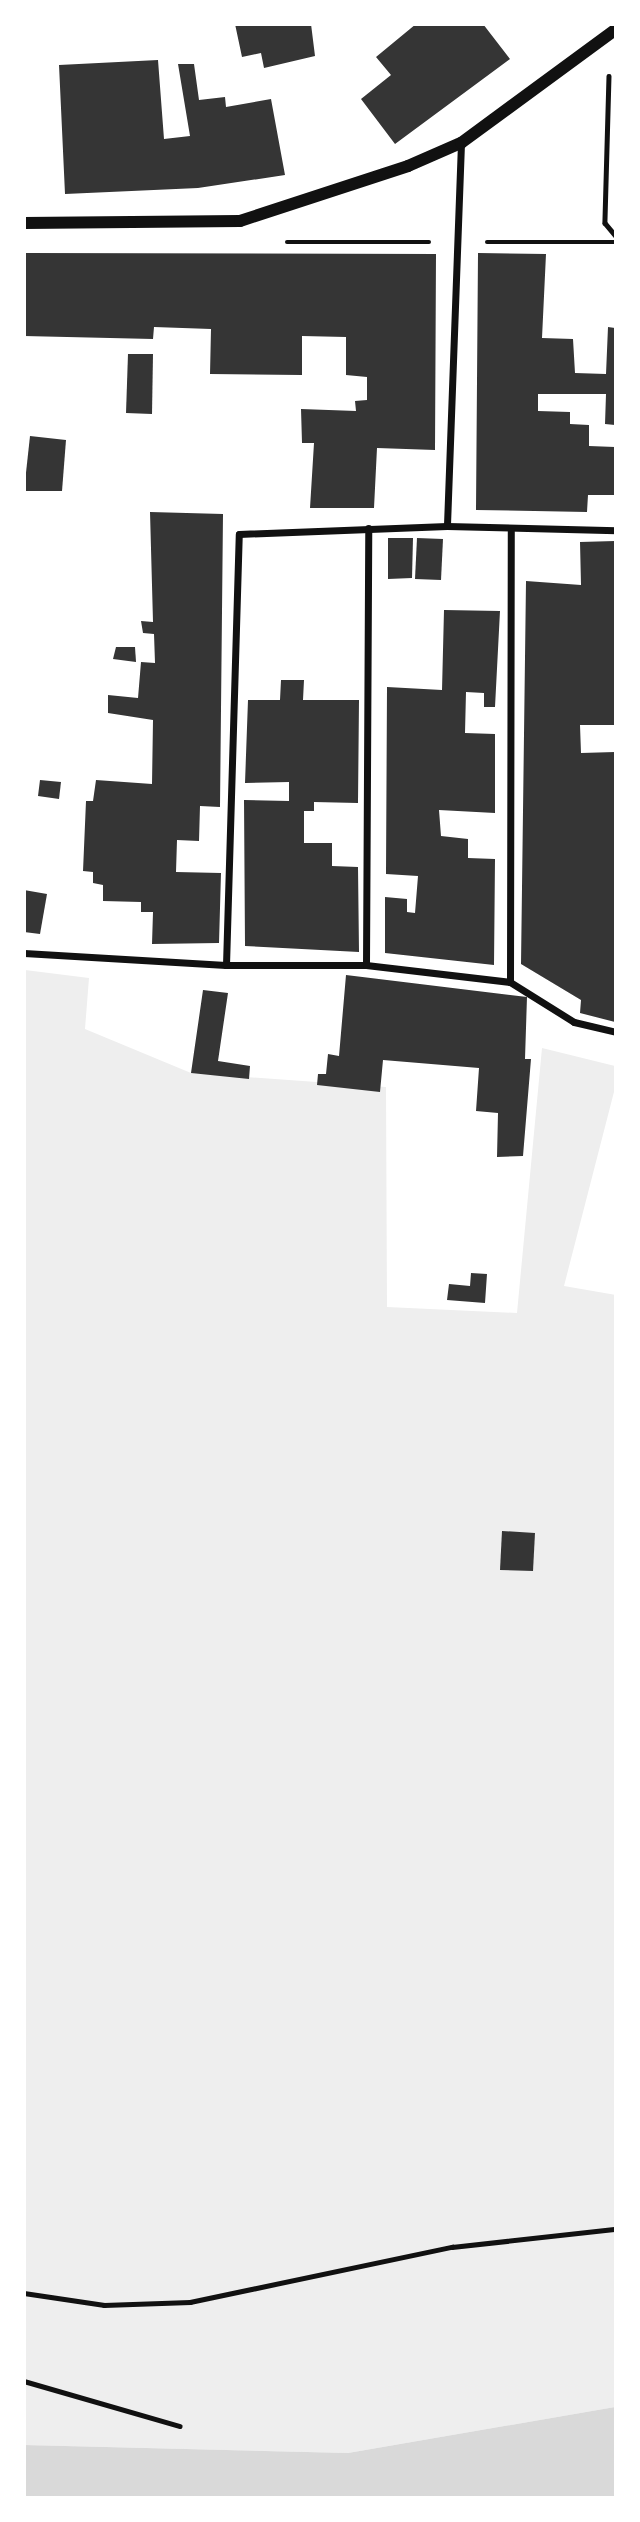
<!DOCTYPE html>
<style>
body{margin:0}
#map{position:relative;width:640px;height:2522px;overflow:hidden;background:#fff;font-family:"DM Sans",sans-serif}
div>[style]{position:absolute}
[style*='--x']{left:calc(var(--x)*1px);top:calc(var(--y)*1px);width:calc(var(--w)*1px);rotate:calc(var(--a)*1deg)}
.green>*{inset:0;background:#eee}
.water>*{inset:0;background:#d9d9d9}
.building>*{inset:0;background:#353535}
.path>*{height:4.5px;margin:-2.25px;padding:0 2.25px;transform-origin:2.25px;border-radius:2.25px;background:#111}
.minor>*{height:7px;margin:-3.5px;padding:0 3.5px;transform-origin:3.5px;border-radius:3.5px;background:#111}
.tertiary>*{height:12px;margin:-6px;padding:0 6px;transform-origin:6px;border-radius:6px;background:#111}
span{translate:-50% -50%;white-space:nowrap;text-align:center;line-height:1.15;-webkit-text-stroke:7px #fff;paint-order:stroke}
.frame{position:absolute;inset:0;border:26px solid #fff;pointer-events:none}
</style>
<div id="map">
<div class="green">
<div style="clip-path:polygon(25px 970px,89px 978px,85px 1029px,191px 1073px,386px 1087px,387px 1307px,517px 1313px,542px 1048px,615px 1066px,615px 1088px,564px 1286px,616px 1295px,615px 2407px,348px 2453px,25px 2445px)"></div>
</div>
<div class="water">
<div style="clip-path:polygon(615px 2407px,615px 2497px,25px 2497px,25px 2445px,348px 2453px)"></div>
</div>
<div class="building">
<div style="clip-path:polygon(235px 24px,311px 24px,315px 56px,264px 68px,261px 53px,242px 57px)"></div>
<div style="clip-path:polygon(416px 24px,483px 24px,510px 59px,395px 144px,361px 99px,391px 75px,376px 57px)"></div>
<div style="clip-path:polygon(158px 60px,164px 139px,190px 136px,178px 64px,194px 64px,199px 100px,225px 97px,226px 107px,271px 99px,285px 175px,198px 188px,65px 194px,59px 65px)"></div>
<div style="clip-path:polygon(24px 253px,436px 254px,435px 450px,377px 448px,374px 508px,310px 508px,314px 443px,302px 443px,301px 409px,356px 411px,355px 401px,367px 400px,367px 377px,346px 375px,346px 337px,302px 336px,302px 375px,210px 374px,211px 329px,154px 327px,153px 339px,24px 336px)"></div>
<div style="clip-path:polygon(478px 253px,546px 254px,542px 338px,573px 339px,575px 373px,606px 374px,608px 327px,615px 328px,615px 425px,605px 424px,606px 394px,538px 394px,538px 411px,570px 412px,570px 424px,589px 425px,589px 446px,615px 447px,615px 495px,588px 495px,587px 512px,476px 510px)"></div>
<div style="clip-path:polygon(128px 354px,153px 354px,152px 414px,126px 413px)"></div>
<div style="clip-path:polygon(30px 436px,66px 440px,62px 491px,24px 491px)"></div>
<div style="clip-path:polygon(150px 512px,223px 514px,220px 807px,200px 806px,199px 841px,177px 840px,176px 872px,221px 873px,219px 943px,152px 944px,153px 912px,141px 912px,141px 902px,103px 901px,103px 885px,93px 883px,93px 872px,83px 871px,86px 801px,93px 801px,96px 780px,152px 784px,153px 720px,108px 713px,108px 695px,138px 698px,141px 662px,155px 663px,154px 634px,143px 633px,141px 621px,153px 622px)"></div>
<div style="clip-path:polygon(388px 538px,413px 538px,412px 578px,388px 579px)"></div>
<div style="clip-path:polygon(417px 538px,443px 539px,441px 580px,415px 579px)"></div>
<div style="clip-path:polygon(615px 541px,615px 725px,580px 725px,581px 753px,615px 752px,615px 1022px,580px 1013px,581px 1000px,521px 964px,526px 581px,581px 585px,580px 542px)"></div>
<div style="clip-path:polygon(444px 610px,500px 611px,495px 707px,484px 707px,484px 693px,466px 692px,465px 733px,495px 734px,495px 813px,439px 810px,441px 836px,468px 839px,468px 858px,495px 859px,494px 965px,385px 953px,385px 897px,407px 899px,407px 912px,415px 913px,418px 876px,386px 874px,387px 687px,442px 690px)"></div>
<div style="clip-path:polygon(116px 647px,135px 647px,136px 662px,113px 659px)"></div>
<div style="clip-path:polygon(281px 680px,304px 680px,303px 700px,359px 700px,358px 803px,314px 802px,314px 811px,304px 811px,304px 843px,332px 843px,332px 866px,358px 867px,359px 952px,245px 946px,244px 800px,289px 801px,289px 782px,245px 783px,248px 700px,280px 700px)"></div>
<div style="clip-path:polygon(40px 780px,61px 782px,59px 799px,38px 796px)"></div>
<div style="clip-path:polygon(24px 890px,47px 894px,40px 934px,24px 932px)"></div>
<div style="clip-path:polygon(346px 975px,527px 997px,525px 1059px,531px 1059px,523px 1156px,497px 1157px,498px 1113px,476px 1111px,479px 1068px,383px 1060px,380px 1092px,317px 1085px,318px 1074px,326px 1074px,328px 1054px,339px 1056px)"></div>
<div style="clip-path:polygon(203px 990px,228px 993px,218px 1061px,250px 1066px,249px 1079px,191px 1073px)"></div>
<div style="clip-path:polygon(471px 1273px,487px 1274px,485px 1303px,447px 1300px,449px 1284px,470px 1286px)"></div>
<div style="clip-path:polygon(502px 1531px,535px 1533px,533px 1571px,500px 1570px)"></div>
</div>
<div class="path">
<div style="--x:609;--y:76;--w:147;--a:91.6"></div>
<div style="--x:605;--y:223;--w:17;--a:50"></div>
<div style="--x:287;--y:242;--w:142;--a:0"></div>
<div style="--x:487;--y:242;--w:129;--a:0"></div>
<div style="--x:24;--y:2293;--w:81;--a:8.5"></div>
<div style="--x:104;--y:2305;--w:86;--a:-2"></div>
<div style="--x:190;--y:2302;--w:268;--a:-11.9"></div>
<div style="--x:452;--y:2247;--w:165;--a:-6.3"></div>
<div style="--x:24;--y:2381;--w:162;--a:16.1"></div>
</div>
<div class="minor">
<div style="--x:461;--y:143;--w:383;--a:92.1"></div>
<div style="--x:447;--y:526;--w:169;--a:1.4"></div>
<div style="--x:24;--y:953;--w:202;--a:3.4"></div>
<div style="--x:226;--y:965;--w:140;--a:0"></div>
<div style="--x:366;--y:965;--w:145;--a:6.7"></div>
<div style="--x:510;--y:982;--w:75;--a:32"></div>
<div style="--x:574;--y:1022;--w:43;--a:13.4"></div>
<div style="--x:226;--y:965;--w:431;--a:-88.3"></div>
<div style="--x:239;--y:534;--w:208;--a:-2.2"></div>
<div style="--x:366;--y:965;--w:437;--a:-89.7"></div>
<div style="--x:510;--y:982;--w:451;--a:-89.9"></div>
</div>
<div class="tertiary">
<div style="--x:24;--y:223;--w:216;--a:-0.5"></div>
<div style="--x:240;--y:221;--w:177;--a:-18.1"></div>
<div style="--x:408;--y:166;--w:58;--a:-23.5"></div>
<div style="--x:461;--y:143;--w:192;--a:-36.3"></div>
</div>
<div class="frame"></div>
</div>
